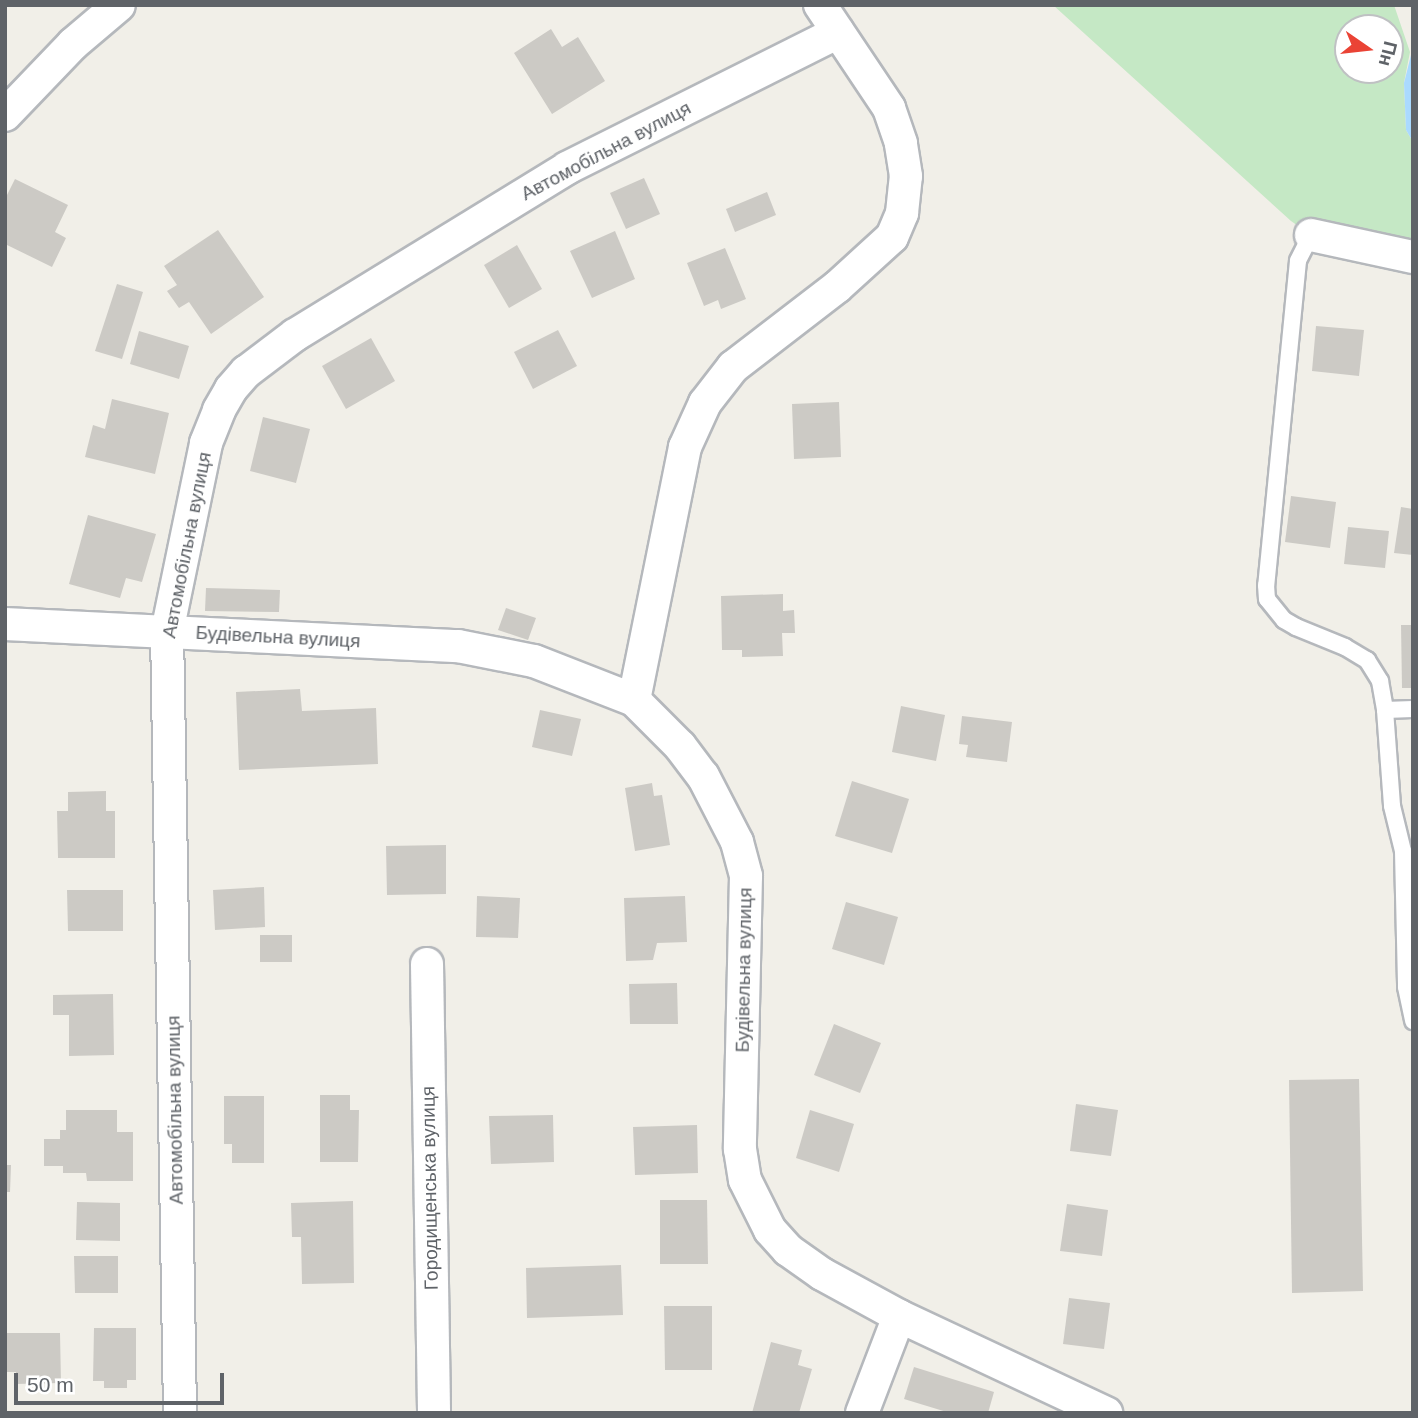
<!DOCTYPE html>
<meta charset="utf-8">
<style>
body{margin:0}
#map{position:relative;width:1418px;height:1418px;overflow:hidden;background:#f1efe8;font-family:Helvetica,sans-serif}
div>[style]{position:absolute}
[style*='--x']{left:calc(var(--x)*1px);top:calc(var(--y)*1px);width:calc(var(--w)*1px);rotate:calc(var(--a)*1deg)}
.green>*{inset:0;background:#c5e8c5}
.water>*{inset:0;background:#aadaff}
.building>*{inset:0;background:#cccac5}
.roads{filter:drop-shadow(2px 0 #b5b8bc) drop-shadow(-2px 0 #b5b8bc) drop-shadow(0 2px #b5b8bc) drop-shadow(0 -2px #b5b8bc)}
.lane>*{height:16px;margin:-8px;padding:0 8px;transform-origin:8px;border-radius:8px;background:#fff}
.street>*{height:32px;margin:-16px;padding:0 16px;transform-origin:16px;border-radius:16px;background:#fff}
span{translate:-50% -50%;white-space:nowrap;text-align:center;line-height:1.15;-webkit-text-stroke:6px #fff;paint-order:stroke}
.street-label{font-size:19px;color:#5f6368}
.frame{position:absolute;inset:0;border:7px solid #5f6368;pointer-events:none}
.north{position:absolute;left:1334px;top:14px;width:70px;height:70px;box-sizing:border-box;background:#fff;border:2px solid #bfc1c3;border-radius:50%;rotate:104deg;font-size:19px;font-weight:700;line-height:28px;text-align:center;color:#5f6368}
.north::after{content:'';display:block;margin:auto;width:24px;height:32px;background:#ea4335;clip-path:polygon(50% 0,100% 100%,50% 72%,0 100%)}
.scale{position:absolute;left:14px;top:1373px;width:210px;height:32px;box-sizing:border-box;border:4px solid #5f6368;border-top:0;padding-left:9px;font-size:21px;line-height:24px;white-space:nowrap;color:#5f6368;-webkit-text-stroke:5px #fff;paint-order:stroke}
</style>
<div id="map">
<div class="green">
<div style="clip-path:polygon(evenodd,1053px 5px,1394px 5px,1410px 52px,1404px 83px,1406px 130px,1413px 142px,1413px 257px,1311px 235px,1291px 221px,1053px 5px,1348px 28px,1390px 28px,1390px 70px,1348px 70px,1348px 28px)"></div>
</div>
<div class="water">
<div style="clip-path:polygon(1413px 47px,1413px 142px,1406px 130px,1404px 83px)"></div>
</div>
<div class="building">
<div style="clip-path:polygon(551px 29px,562px 47px,578px 37px,605px 81px,552px 114px,514px 53px)"></div>
<div style="clip-path:polygon(644px 178px,660px 214px,626px 229px,610px 193px)"></div>
<div style="clip-path:polygon(15px 179px,68px 205px,55px 232px,66px 238px,52px 267px,5px 244px,5px 199px)"></div>
<div style="clip-path:polygon(767px 192px,776px 215px,735px 232px,726px 209px)"></div>
<div style="clip-path:polygon(218px 230px,264px 297px,211px 334px,189px 302px,179px 308px,167px 291px,177px 285px,164px 266px)"></div>
<div style="clip-path:polygon(615px 231px,635px 279px,592px 298px,570px 251px)"></div>
<div style="clip-path:polygon(517px 245px,542px 289px,509px 308px,484px 265px)"></div>
<div style="clip-path:polygon(725px 248px,746px 299px,721px 309px,718px 300px,704px 306px,687px 263px)"></div>
<div style="clip-path:polygon(117px 284px,143px 292px,122px 359px,95px 351px)"></div>
<div style="clip-path:polygon(1316px 326px,1364px 330px,1359px 376px,1312px 371px)"></div>
<div style="clip-path:polygon(558px 330px,577px 366px,533px 389px,514px 352px)"></div>
<div style="clip-path:polygon(139px 331px,189px 346px,179px 379px,130px 364px)"></div>
<div style="clip-path:polygon(371px 338px,395px 381px,346px 409px,322px 366px)"></div>
<div style="clip-path:polygon(112px 399px,169px 413px,155px 474px,85px 457px,93px 425px,105px 429px)"></div>
<div style="clip-path:polygon(839px 402px,841px 457px,794px 459px,792px 404px)"></div>
<div style="clip-path:polygon(263px 417px,310px 429px,296px 483px,250px 471px)"></div>
<div style="clip-path:polygon(1291px 496px,1336px 502px,1330px 548px,1285px 542px)"></div>
<div style="clip-path:polygon(1401px 507px,1413px 509px,1413px 555px,1394px 553px)"></div>
<div style="clip-path:polygon(88px 515px,156px 534px,142px 582px,126px 578px,120px 598px,69px 584px)"></div>
<div style="clip-path:polygon(1348px 527px,1389px 531px,1385px 568px,1344px 564px)"></div>
<div style="clip-path:polygon(206px 588px,280px 590px,279px 612px,205px 611px)"></div>
<div style="clip-path:polygon(783px 594px,783px 611px,794px 610px,795px 633px,782px 633px,783px 656px,742px 657px,742px 650px,722px 650px,721px 596px)"></div>
<div style="clip-path:polygon(506px 608px,536px 618px,528px 640px,498px 630px)"></div>
<div style="clip-path:polygon(1401px 625px,1413px 625px,1413px 688px,1402px 688px)"></div>
<div style="clip-path:polygon(300px 689px,302px 711px,376px 708px,378px 764px,239px 770px,236px 692px)"></div>
<div style="clip-path:polygon(901px 706px,945px 715px,936px 761px,892px 752px)"></div>
<div style="clip-path:polygon(540px 710px,581px 719px,572px 756px,532px 747px)"></div>
<div style="clip-path:polygon(962px 716px,1012px 722px,1007px 762px,966px 757px,968px 745px,959px 744px)"></div>
<div style="clip-path:polygon(852px 781px,909px 799px,892px 853px,835px 836px)"></div>
<div style="clip-path:polygon(652px 783px,654px 796px,662px 795px,670px 845px,635px 851px,625px 788px)"></div>
<div style="clip-path:polygon(106px 791px,106px 811px,115px 811px,115px 858px,58px 858px,57px 811px,68px 811px,68px 792px)"></div>
<div style="clip-path:polygon(446px 845px,446px 894px,387px 895px,386px 846px)"></div>
<div style="clip-path:polygon(264px 887px,265px 927px,215px 930px,213px 890px)"></div>
<div style="clip-path:polygon(67px 890px,123px 890px,123px 931px,68px 931px)"></div>
<div style="clip-path:polygon(477px 896px,520px 898px,518px 938px,476px 937px)"></div>
<div style="clip-path:polygon(685px 896px,687px 942px,657px 943px,653px 960px,626px 961px,624px 898px)"></div>
<div style="clip-path:polygon(846px 902px,898px 917px,884px 965px,832px 949px)"></div>
<div style="clip-path:polygon(260px 935px,292px 935px,292px 962px,260px 962px)"></div>
<div style="clip-path:polygon(677px 983px,678px 1024px,630px 1024px,629px 984px)"></div>
<div style="clip-path:polygon(113px 994px,114px 1055px,69px 1056px,69px 1015px,53px 1015px,53px 995px)"></div>
<div style="clip-path:polygon(834px 1024px,881px 1043px,860px 1093px,814px 1075px)"></div>
<div style="clip-path:polygon(1359px 1079px,1363px 1291px,1292px 1293px,1289px 1080px)"></div>
<div style="clip-path:polygon(320px 1095px,350px 1095px,350px 1110px,359px 1110px,358px 1162px,320px 1162px)"></div>
<div style="clip-path:polygon(224px 1096px,264px 1096px,264px 1163px,232px 1163px,232px 1144px,224px 1144px)"></div>
<div style="clip-path:polygon(1076px 1104px,1118px 1110px,1111px 1156px,1070px 1151px)"></div>
<div style="clip-path:polygon(66px 1110px,117px 1110px,117px 1132px,133px 1132px,133px 1181px,87px 1181px,86px 1173px,63px 1173px,63px 1166px,44px 1166px,44px 1139px,60px 1139px,60px 1130px,66px 1130px)"></div>
<div style="clip-path:polygon(810px 1110px,854px 1124px,839px 1172px,796px 1158px)"></div>
<div style="clip-path:polygon(553px 1115px,554px 1162px,491px 1164px,489px 1116px)"></div>
<div style="clip-path:polygon(697px 1125px,698px 1173px,635px 1175px,633px 1127px)"></div>
<div style="clip-path:polygon(5px 1165px,11px 1165px,10px 1192px,5px 1192px)"></div>
<div style="clip-path:polygon(660px 1200px,707px 1200px,708px 1264px,660px 1264px)"></div>
<div style="clip-path:polygon(353px 1201px,354px 1283px,302px 1284px,301px 1237px,292px 1237px,291px 1203px)"></div>
<div style="clip-path:polygon(77px 1202px,120px 1203px,120px 1241px,76px 1240px)"></div>
<div style="clip-path:polygon(1067px 1204px,1108px 1210px,1102px 1256px,1060px 1251px)"></div>
<div style="clip-path:polygon(74px 1256px,118px 1256px,118px 1293px,75px 1293px)"></div>
<div style="clip-path:polygon(621px 1265px,623px 1315px,527px 1318px,526px 1268px)"></div>
<div style="clip-path:polygon(1069px 1298px,1110px 1303px,1104px 1349px,1063px 1344px)"></div>
<div style="clip-path:polygon(664px 1306px,712px 1306px,712px 1370px,665px 1370px)"></div>
<div style="clip-path:polygon(94px 1328px,136px 1328px,136px 1380px,127px 1380px,127px 1388px,104px 1388px,104px 1381px,93px 1381px)"></div>
<div style="clip-path:polygon(5px 1333px,60px 1333px,61px 1383px,15px 1384px,16px 1372px,5px 1372px)"></div>
<div style="clip-path:polygon(771px 1342px,802px 1350px,798px 1365px,812px 1369px,799px 1413px,752px 1413px)"></div>
<div style="clip-path:polygon(914px 1367px,994px 1392px,988px 1413px,950px 1413px,904px 1399px)"></div>
</div>
<div class="roads">
<div class="lane">
<div style="--x:1311;--y:235;--w:29;--a:117"></div>
<div style="--x:1298;--y:261;--w:326;--a:95.6"></div>
<div style="--x:1266;--y:585;--w:14;--a:86"></div>
<div style="--x:1267;--y:599;--w:27;--a:51"></div>
<div style="--x:1284;--y:620;--w:14;--a:30"></div>
<div style="--x:1296;--y:627;--w:53;--a:22.2"></div>
<div style="--x:1345;--y:647;--w:26;--a:31"></div>
<div style="--x:1367;--y:660;--w:25;--a:58"></div>
<div style="--x:1380;--y:681;--w:29;--a:80"></div>
<div style="--x:1413;--y:709;--w:28;--a:178"></div>
<div style="--x:1385;--y:710;--w:96;--a:85.8"></div>
<div style="--x:1392;--y:806;--w:46;--a:76.3"></div>
<div style="--x:1403;--y:851;--w:136;--a:88.7"></div>
<div style="--x:1406;--y:987;--w:35;--a:78"></div>
</div>
<div class="street">
<div style="--x:5;--y:115;--w:98;--a:-46.2"></div>
<div style="--x:73;--y:44;--w:60;--a:-40.3"></div>
<div style="--x:1311;--y:235;--w:104;--a:12.2"></div>
<div style="--x:5;--y:624;--w:454;--a:2.8"></div>
<div style="--x:458;--y:646;--w:77;--a:11.2"></div>
<div style="--x:534;--y:661;--w:107;--a:21.3"></div>
<div style="--x:634;--y:700;--w:65;--a:45"></div>
<div style="--x:680;--y:746;--w:38;--a:53"></div>
<div style="--x:703;--y:776;--w:74;--a:62.7"></div>
<div style="--x:737;--y:842;--w:35;--a:75"></div>
<div style="--x:746;--y:876;--w:273;--a:91.3"></div>
<div style="--x:740;--y:1149;--w:31;--a:81"></div>
<div style="--x:745;--y:1180;--w:56;--a:63.4"></div>
<div style="--x:770;--y:1230;--w:27;--a:48"></div>
<div style="--x:788;--y:1250;--w:42;--a:35.2"></div>
<div style="--x:822;--y:1274;--w:88;--a:28.6"></div>
<div style="--x:899;--y:1316;--w:229;--a:25.1"></div>
<div style="--x:634;--y:700;--w:258;--a:-78.6"></div>
<div style="--x:685;--y:447;--w:48;--a:-65.6"></div>
<div style="--x:705;--y:403;--w:46;--a:-52.1"></div>
<div style="--x:733;--y:367;--w:131;--a:-37.6"></div>
<div style="--x:837;--y:287;--w:74;--a:-42.3"></div>
<div style="--x:892;--y:237;--w:26;--a:-67"></div>
<div style="--x:902;--y:213;--w:37;--a:-84"></div>
<div style="--x:906;--y:176;--w:33;--a:-99"></div>
<div style="--x:901;--y:143;--w:37;--a:-109"></div>
<div style="--x:889;--y:108;--w:124;--a:-123.8"></div>
<div style="--x:427;--y:964;--w:449;--a:89.1"></div>
<div style="--x:180;--y:1413;--w:781;--a:-90.95"></div>
<div style="--x:167;--y:632;--w:193;--a:-78.3"></div>
<div style="--x:206;--y:443;--w:35;--a:-68"></div>
<div style="--x:219;--y:410;--w:24;--a:-60"></div>
<div style="--x:231;--y:389;--w:23;--a:-49"></div>
<div style="--x:246;--y:372;--w:61;--a:-37.1"></div>
<div style="--x:295;--y:335;--w:319;--a:-31.5"></div>
<div style="--x:567;--y:168;--w:303;--a:-26.6"></div>
<div style="--x:862;--y:1413;--w:104;--a:-69.1"></div>
</div>
</div>
<div class="street-label">
<span style="left:606px;top:151px;rotate:-28deg">Автомобільна вулиця</span>
<span style="left:187px;top:545px;rotate:-79deg">Автомобільна вулиця</span>
<span style="left:278px;top:637px;rotate:3deg">Будівельна вулиця</span>
<span style="left:744px;top:970px;rotate:-89deg">Будівельна вулиця</span>
<span style="left:175px;top:1110px;rotate:-91deg">Автомобільна вулиця</span>
<span style="left:430px;top:1188px;rotate:-91deg">Городищенська вулиця</span>
</div>
<div class="frame"></div>
<div class="north">Пн</div>
<div class="scale">50 m</div>
</div>
